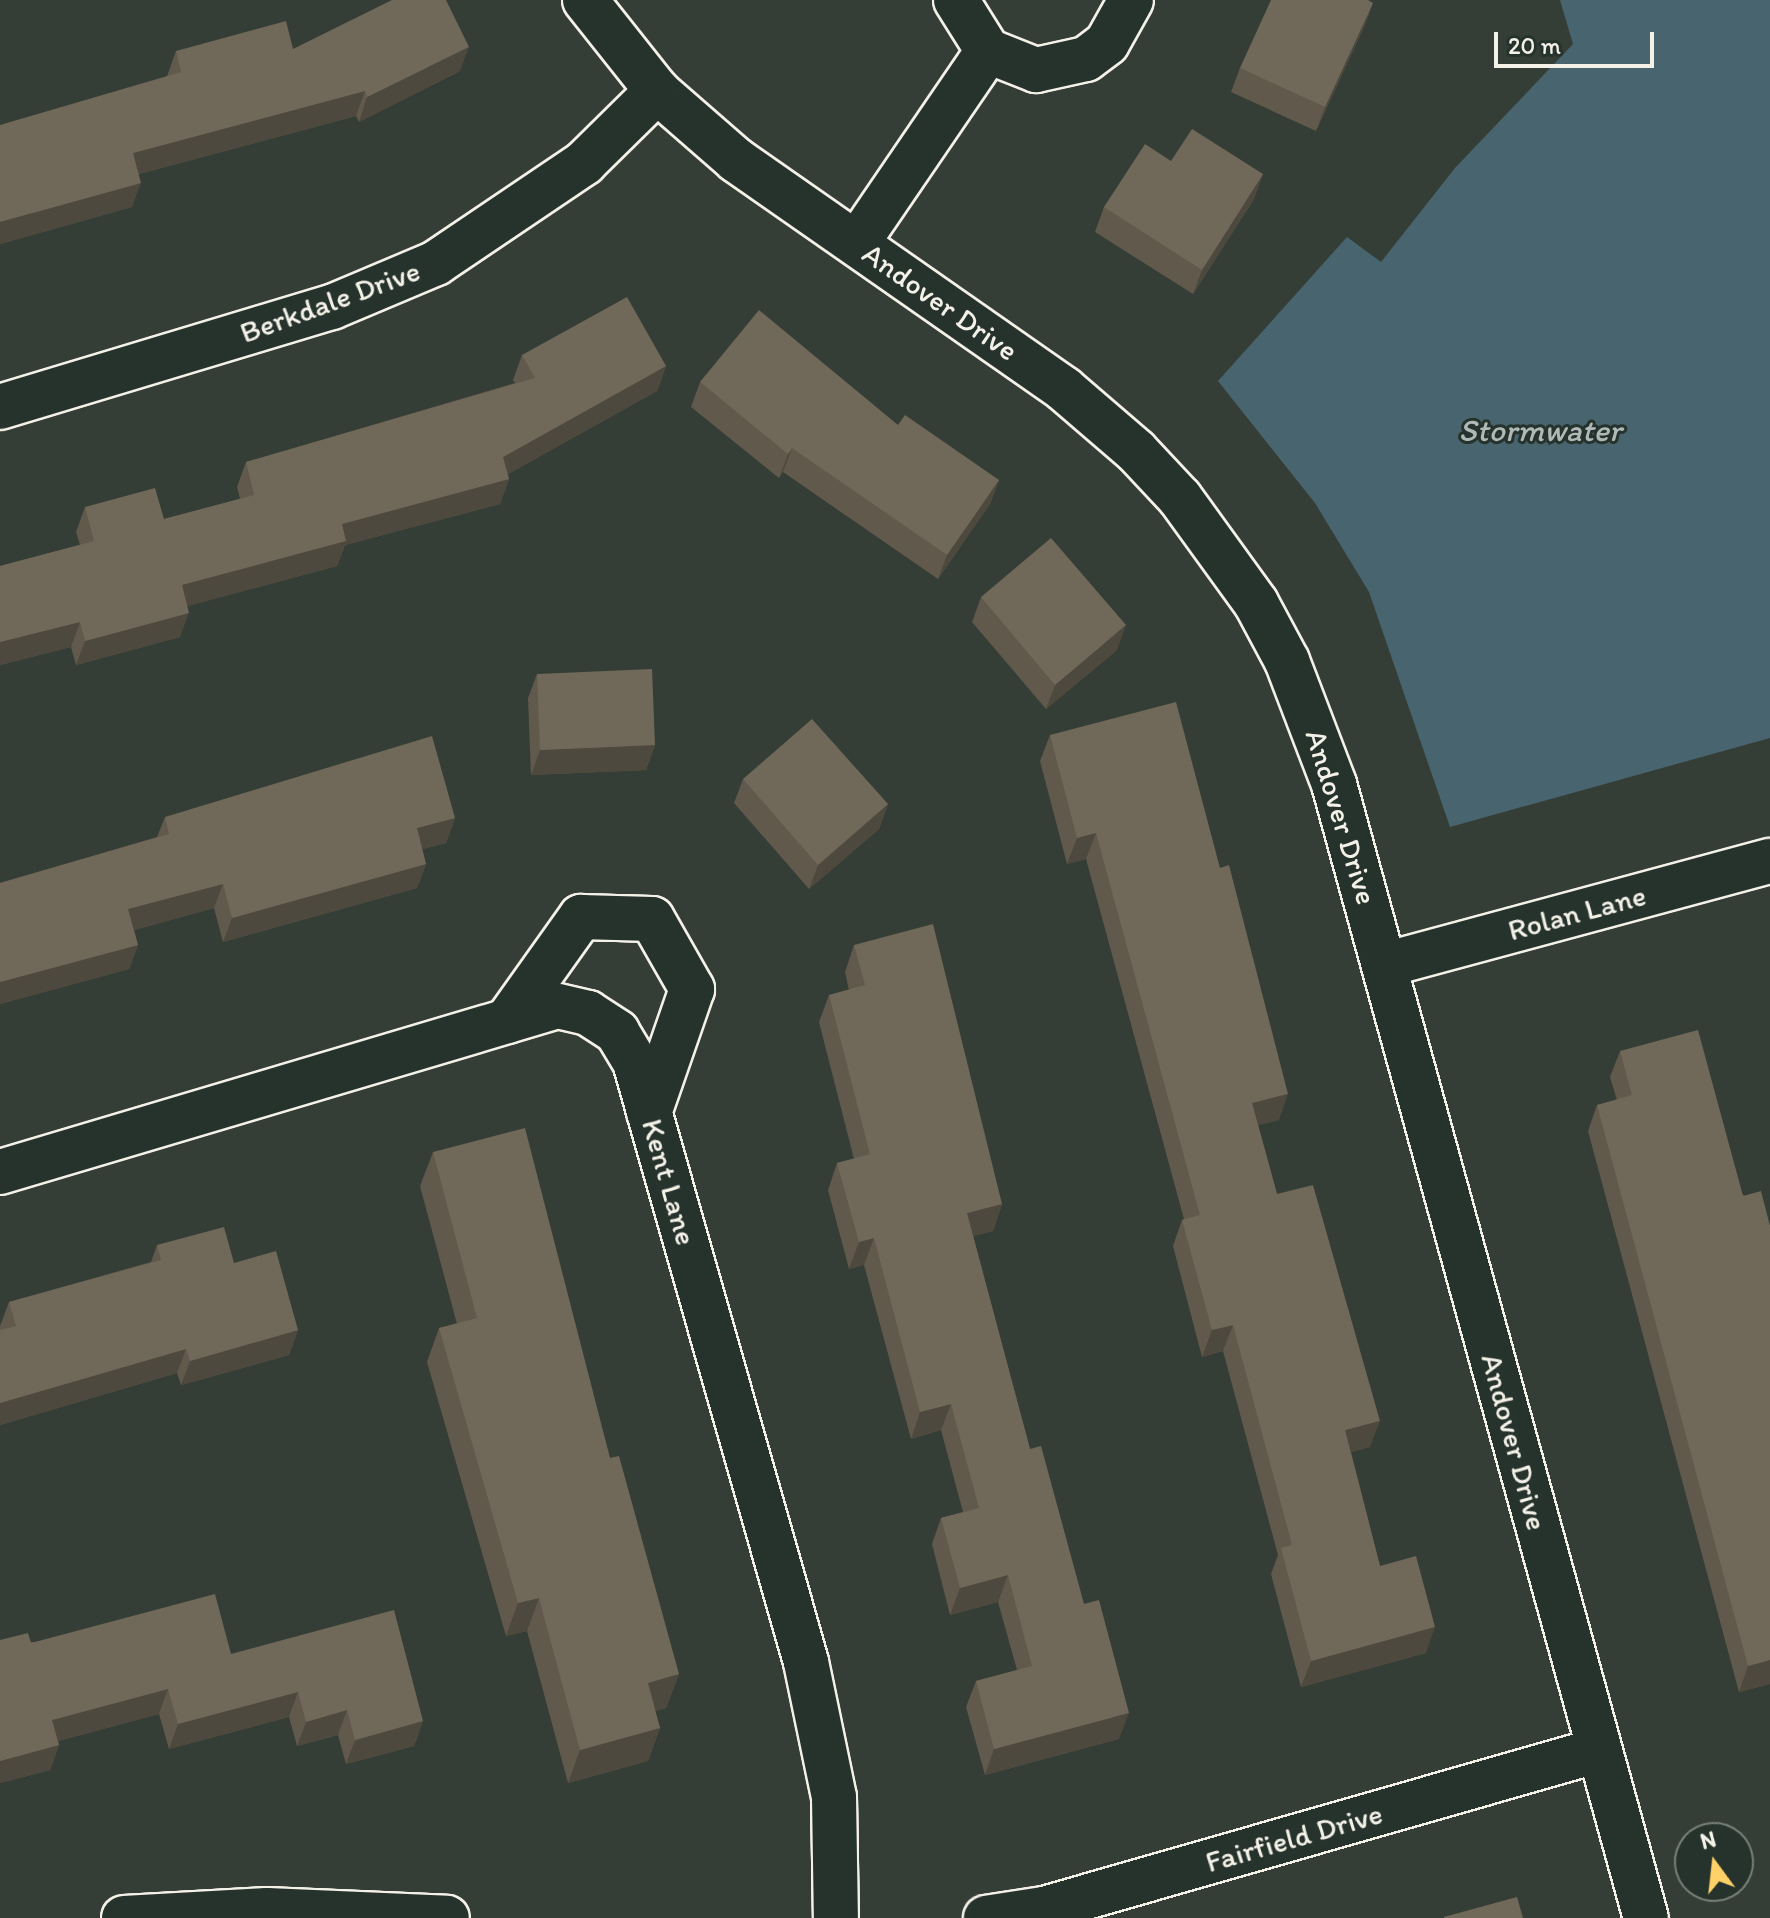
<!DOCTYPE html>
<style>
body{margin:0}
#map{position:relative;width:1770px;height:1918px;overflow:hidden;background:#353e36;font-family:Itim,sans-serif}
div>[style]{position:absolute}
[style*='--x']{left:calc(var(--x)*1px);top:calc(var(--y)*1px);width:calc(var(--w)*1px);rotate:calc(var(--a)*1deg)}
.water>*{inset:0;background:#48646e}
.roads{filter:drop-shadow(2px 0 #f4f1e8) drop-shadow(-2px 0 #f4f1e8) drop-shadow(0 2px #f4f1e8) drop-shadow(0 -2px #f4f1e8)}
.street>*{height:44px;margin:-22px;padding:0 22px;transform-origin:22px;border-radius:22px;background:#26332d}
.wall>*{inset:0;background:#60594c}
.shaded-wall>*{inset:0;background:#4e493e}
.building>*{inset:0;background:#706858}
span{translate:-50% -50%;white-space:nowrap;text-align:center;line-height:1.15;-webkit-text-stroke:6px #26332d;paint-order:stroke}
.street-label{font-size:30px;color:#f4f1e8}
.water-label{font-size:32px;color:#afb9b7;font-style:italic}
.north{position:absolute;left:1674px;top:1822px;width:80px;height:80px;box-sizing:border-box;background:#26332d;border:2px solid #787f78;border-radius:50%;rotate:345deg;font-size:22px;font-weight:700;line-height:32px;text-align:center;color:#f4f1e8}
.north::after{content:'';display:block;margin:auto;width:28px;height:36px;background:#ffd166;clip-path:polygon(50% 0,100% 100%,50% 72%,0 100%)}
.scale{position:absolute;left:1494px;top:32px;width:160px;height:36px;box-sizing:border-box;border:4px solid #f4f1e8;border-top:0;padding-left:10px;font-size:24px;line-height:28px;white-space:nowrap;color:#f4f1e8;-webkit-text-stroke:6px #26332d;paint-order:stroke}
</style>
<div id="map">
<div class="water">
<div style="clip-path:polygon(1560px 0,1770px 0,1770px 738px,1450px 827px,1369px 592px,1315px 503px,1218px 381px,1347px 237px,1381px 262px,1455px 168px,1573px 44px)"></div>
</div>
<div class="roads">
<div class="street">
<div style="--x:585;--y:0;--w:116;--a:51.6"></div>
<div style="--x:657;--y:91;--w:105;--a:41.1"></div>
<div style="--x:736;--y:160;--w:400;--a:34.9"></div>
<div style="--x:1064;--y:389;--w:95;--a:40.7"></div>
<div style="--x:1136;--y:451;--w:64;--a:46.9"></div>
<div style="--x:1180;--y:498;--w:130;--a:54.1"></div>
<div style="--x:1256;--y:603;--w:66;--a:61.9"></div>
<div style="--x:1287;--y:661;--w:132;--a:69.1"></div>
<div style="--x:1334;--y:784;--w:1176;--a:74.62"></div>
<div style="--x:956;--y:0;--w:60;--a:57.9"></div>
<div style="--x:988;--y:51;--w:52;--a:21.6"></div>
<div style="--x:1036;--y:70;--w:51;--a:-12.4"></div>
<div style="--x:1086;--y:59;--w:26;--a:-37"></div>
<div style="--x:1107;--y:43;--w:49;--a:-60.8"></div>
<div style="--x:857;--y:243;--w:232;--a:-55.7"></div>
<div style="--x:0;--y:407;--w:347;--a:-16.8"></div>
<div style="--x:332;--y:307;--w:113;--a:-22.9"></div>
<div style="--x:436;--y:263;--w:179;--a:-34"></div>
<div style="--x:584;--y:163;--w:103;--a:-44.6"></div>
<div style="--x:1384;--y:965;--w:400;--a:-15.1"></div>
<div style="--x:507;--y:1021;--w:128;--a:-54.6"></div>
<div style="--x:581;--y:917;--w:71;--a:1.6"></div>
<div style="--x:652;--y:919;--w:81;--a:60.3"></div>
<div style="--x:692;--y:989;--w:131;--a:109.1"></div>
<div style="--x:0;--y:1172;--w:582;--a:-16.57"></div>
<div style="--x:558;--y:1006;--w:31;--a:13"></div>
<div style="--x:588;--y:1013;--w:35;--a:33"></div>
<div style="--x:617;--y:1032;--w:35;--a:59"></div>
<div style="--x:635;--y:1062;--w:624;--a:74.09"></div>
<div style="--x:806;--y:1662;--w:138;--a:78.3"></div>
<div style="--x:834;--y:1797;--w:121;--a:89.1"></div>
<div style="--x:124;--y:1918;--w:143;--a:-3.2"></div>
<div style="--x:267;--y:1910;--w:180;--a:2.5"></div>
<div style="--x:986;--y:1918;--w:59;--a:-8.8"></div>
<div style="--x:1044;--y:1909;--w:577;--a:-15.99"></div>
</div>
</div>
<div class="wall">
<div style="clip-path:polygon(1373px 3px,1364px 27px,1316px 131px,1231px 92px,1240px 68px)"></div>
<div style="clip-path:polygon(293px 49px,460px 71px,359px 122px,356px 116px,139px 174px,132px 207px,0 244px,167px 76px,176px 51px)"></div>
<div style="clip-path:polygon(1171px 161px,1263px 174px,1254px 199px,1193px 294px,1095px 232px,1104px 207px)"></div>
<div style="clip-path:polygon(522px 355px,666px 366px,657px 391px,508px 474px,509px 479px,500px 504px,345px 545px,337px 566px,187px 606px,180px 637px,76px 665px,71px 647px,0 665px,0 566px,80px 545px,76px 532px,85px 507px,164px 519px,240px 499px,237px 487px,246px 462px,515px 383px,513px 380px)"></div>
<div style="clip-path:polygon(700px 382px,898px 425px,999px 480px,990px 504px,938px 579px,783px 472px,779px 478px,691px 407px)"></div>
<div style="clip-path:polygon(981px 597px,1117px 650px,1046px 709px,972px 622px)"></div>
<div style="clip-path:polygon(537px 674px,655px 745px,646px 770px,531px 775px,528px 698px)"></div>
<div style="clip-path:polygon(1050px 735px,1279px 1120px,1258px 1125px,1277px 1194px,1370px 1447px,1351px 1452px,1380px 1566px,1426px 1653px,1301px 1687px,1271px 1574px,1278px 1555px,1223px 1351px,1202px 1357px,1173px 1246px,1182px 1220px,1184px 1219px,1086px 859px,1067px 864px,1040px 761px)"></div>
<div style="clip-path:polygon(743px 779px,888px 804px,879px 829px,809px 889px,734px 803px)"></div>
<div style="clip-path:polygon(165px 817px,455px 818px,446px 843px,422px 849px,426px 864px,417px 888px,223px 942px,214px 908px,134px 930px,138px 945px,129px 969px,0 1004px,0 883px,157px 837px)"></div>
<div style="clip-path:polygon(854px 945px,1002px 1204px,993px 1231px,973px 1236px,1030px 1449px,1119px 1739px,985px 1775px,966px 1707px,976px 1681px,1017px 1670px,998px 1602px,950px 1615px,932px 1544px,941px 1518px,963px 1512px,941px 1430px,911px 1439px,864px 1265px,849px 1269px,828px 1190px,837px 1163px,854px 1159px,819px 1022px,829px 995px,849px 990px,845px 972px)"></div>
<div style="clip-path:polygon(1620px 1051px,1770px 1226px,1770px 1684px,1739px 1692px,1588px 1131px,1597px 1105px,1617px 1100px,1610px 1077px)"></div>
<div style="clip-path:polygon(433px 1152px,610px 1458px,679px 1674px,666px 1708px,655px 1711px,660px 1728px,648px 1761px,568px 1783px,527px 1631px,506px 1636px,427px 1362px,439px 1328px,457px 1324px,420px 1186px)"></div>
<div style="clip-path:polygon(157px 1245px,234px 1263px,298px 1330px,289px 1355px,181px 1385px,177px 1373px,0 1425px,0 1326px,9px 1302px,151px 1262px)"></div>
<div style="clip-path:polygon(0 1640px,231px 1654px,423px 1721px,414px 1746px,346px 1764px,338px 1735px,297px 1746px,289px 1717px,169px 1749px,159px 1714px,58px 1741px,59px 1745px,50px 1770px,0 1783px)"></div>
</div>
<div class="shaded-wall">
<div style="clip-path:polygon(1373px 3px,1364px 27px,1316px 131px,1325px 107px)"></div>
<div style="clip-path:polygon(469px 47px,460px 71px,359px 122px,367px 97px)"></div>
<div style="clip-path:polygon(365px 91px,356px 116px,124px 178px,133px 153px)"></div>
<div style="clip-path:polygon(1263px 174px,1254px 199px,1193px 294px,1202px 270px)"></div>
<div style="clip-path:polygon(141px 183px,132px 207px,0 244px,0 222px)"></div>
<div style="clip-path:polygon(666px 366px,657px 391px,494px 482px,503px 457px)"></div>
<div style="clip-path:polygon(792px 448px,783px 472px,779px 478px,788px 454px)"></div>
<div style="clip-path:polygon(509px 479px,500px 504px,345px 545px,337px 566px,173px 610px,182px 585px,342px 524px)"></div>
<div style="clip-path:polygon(999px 480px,990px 504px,938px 579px,947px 555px)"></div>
<div style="clip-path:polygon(189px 613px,180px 637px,76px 665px,85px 641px)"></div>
<div style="clip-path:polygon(80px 622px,71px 647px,0 665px,0 642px)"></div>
<div style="clip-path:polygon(1126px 625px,1117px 650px,1046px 709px,1055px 685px)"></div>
<div style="clip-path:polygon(655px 745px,646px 770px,531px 775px,540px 750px)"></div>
<div style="clip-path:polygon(888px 804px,879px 829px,809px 889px,818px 865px)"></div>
<div style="clip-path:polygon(455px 818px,446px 843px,408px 853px,417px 828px)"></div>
<div style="clip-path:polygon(1096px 833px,1086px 859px,1067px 864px,1077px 838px)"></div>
<div style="clip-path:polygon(426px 864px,417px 888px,223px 942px,232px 918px)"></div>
<div style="clip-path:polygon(223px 884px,214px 908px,120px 934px,128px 909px)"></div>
<div style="clip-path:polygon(138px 945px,129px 969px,0 1004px,0 982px)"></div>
<div style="clip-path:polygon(1288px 1094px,1279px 1120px,1243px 1129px,1252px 1103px)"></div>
<div style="clip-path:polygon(1002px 1204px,993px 1231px,957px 1240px,967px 1213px)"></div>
<div style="clip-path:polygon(874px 1238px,864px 1265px,849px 1269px,859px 1242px)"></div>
<div style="clip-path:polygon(1233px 1325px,1223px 1351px,1202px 1357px,1212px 1330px)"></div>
<div style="clip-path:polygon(298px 1330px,289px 1355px,181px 1385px,190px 1361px)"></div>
<div style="clip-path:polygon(186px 1349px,177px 1373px,0 1425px,0 1403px)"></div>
<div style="clip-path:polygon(951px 1404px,941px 1430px,911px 1439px,920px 1412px)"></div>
<div style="clip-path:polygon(1380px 1421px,1370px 1447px,1336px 1456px,1345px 1430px)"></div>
<div style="clip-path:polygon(1008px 1575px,998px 1602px,950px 1615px,960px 1588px)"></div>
<div style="clip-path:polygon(539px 1598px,527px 1631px,506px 1636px,518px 1603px)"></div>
<div style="clip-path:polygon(1435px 1627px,1426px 1653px,1301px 1687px,1311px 1661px)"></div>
<div style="clip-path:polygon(1770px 1660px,1770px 1684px,1739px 1692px,1748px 1666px)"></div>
<div style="clip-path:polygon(679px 1674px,666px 1708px,636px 1716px,648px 1683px)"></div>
<div style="clip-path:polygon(168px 1689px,159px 1714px,43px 1745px,52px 1720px)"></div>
<div style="clip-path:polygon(298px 1692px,289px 1717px,169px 1749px,178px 1724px)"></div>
<div style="clip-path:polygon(347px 1710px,338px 1735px,297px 1746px,306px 1722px)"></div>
<div style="clip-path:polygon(1129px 1713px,1119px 1739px,985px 1775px,994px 1749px)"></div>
<div style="clip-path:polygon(423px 1721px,414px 1746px,346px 1764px,355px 1740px)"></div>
<div style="clip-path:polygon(660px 1728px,648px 1761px,568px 1783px,580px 1750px)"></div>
<div style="clip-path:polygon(59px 1745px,50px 1770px,0 1783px,0 1761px)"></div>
</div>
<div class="building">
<div style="clip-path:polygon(392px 0,446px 0,469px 47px,367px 97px,365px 91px,133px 153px,141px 183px,0 222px,0 125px,181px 72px,176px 51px,286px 21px,293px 49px)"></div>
<div style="clip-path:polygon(1271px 0,1368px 0,1373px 3px,1325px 107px,1240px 68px)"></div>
<div style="clip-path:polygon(1192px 129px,1263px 174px,1202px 270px,1104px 207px,1145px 144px,1171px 161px)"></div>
<div style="clip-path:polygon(627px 297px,666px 366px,503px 457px,509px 479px,342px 524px,346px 541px,182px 585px,189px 613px,85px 641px,80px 622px,0 642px,0 566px,94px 541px,85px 507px,155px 488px,164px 519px,254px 495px,246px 462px,535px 378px,522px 355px)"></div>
<div style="clip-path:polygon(759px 310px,898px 425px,905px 415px,999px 480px,947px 555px,792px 448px,788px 454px,700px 382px)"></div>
<div style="clip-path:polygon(1051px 538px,1126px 625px,1055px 685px,981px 597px)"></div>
<div style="clip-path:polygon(652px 669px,655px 745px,540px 750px,537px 674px)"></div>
<div style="clip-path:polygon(1176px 702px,1220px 868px,1229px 865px,1288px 1094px,1252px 1103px,1277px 1194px,1313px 1185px,1380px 1421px,1345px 1430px,1380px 1566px,1416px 1556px,1435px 1627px,1311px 1661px,1281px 1548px,1292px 1545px,1233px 1325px,1212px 1330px,1182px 1220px,1200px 1215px,1096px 833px,1077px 838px,1050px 735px)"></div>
<div style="clip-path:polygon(812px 719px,888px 804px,818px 865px,743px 779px)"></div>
<div style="clip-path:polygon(432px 736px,455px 818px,417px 828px,426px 864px,232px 918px,223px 884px,128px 909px,138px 945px,0 982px,0 883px,169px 834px,165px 817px)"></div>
<div style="clip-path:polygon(933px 924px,1002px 1204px,967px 1213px,1030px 1449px,1041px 1446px,1084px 1604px,1099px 1600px,1129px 1713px,994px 1749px,976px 1681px,1032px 1666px,1008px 1575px,960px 1588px,941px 1518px,979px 1508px,951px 1404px,920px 1412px,874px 1238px,859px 1242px,837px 1163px,870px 1154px,829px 995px,865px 985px,854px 945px)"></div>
<div style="clip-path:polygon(1698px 1030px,1743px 1196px,1761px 1191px,1770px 1226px,1770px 1660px,1748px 1666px,1597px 1105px,1632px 1095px,1620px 1051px)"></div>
<div style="clip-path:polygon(525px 1128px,610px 1458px,619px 1456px,679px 1674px,648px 1683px,660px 1728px,580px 1750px,539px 1598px,518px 1603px,439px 1328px,477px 1318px,433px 1152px)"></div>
<div style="clip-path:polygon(224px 1227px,234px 1263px,276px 1251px,298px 1330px,190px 1361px,186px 1349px,0 1403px,0 1330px,16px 1326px,9px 1302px,161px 1260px,157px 1245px)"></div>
<div style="clip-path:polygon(215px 1594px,231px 1654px,394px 1610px,423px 1721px,355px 1740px,347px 1710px,306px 1722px,298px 1692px,178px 1724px,168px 1689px,52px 1720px,59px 1745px,0 1761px,0 1640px,28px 1633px,31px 1643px)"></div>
<div style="clip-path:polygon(1517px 1897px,1523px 1918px,1444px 1918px,1444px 1917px)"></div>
</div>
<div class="street-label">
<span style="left:330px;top:302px;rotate:-20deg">Berkdale Drive</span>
<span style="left:940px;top:302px;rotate:35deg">Andover Drive</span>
<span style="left:1341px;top:817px;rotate:73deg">Andover Drive</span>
<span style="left:1577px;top:913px;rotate:-15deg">Rolan Lane</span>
<span style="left:669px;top:1182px;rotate:74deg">Kent Lane</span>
<span style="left:1514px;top:1442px;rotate:75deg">Andover Drive</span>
<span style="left:1294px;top:1838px;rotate:-16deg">Fairfield Drive</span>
</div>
<div class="water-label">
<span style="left:1540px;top:430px">Stormwater</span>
</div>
<div class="north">N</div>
<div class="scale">20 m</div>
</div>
